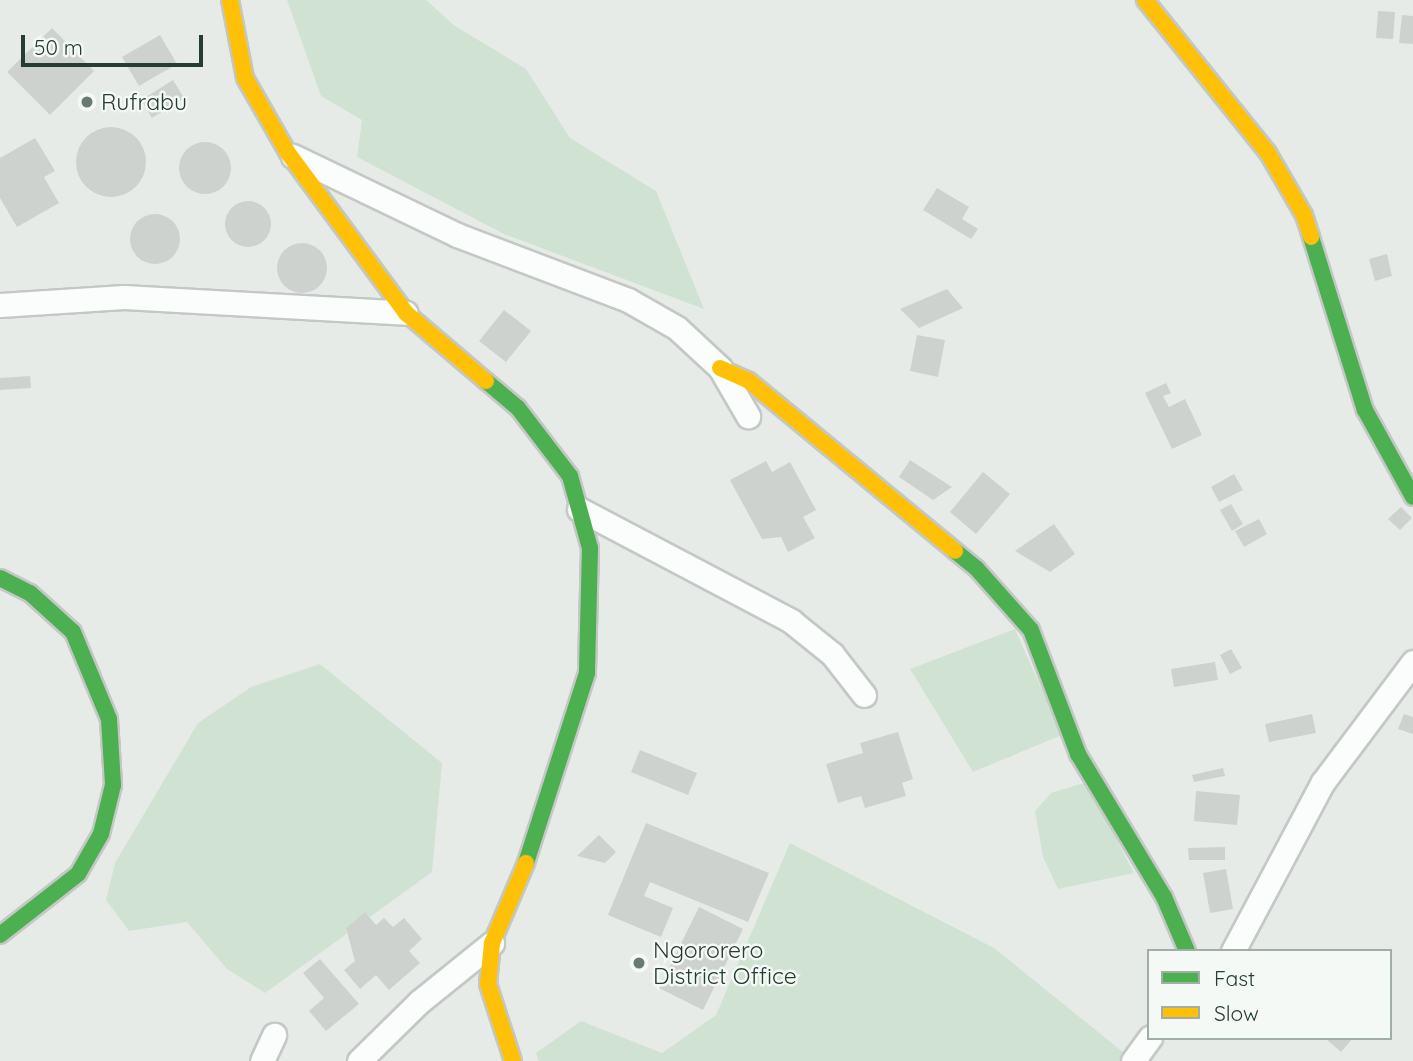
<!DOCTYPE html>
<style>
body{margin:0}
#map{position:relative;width:1413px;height:1061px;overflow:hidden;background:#e6ebe8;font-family:Quicksand,sans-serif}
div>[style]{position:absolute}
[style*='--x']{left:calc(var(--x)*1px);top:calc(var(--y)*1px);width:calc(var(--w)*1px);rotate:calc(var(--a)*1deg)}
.green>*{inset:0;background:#d0e3d3}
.building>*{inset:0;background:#cdd2cf}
.round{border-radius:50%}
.roads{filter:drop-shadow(2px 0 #c3c8c5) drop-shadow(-2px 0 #c3c8c5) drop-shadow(0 2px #c3c8c5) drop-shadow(0 -2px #c3c8c5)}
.street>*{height:23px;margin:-11.5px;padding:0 11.5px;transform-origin:11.5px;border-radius:11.5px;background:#fbfcfc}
.fast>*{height:16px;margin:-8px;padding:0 8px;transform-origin:8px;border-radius:8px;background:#4caf50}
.slow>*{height:16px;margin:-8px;padding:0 8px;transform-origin:8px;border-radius:8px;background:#ffc107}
.dots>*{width:19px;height:19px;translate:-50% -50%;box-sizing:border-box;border:4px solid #f5f9f6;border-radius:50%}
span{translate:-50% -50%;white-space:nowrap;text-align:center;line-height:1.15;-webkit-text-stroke:5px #f5f9f6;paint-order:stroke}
.poi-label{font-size:23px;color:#243e33}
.left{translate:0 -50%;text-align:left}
.legend{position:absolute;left:1147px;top:949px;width:245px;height:91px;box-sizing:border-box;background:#f5f9f6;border:2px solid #a1aea8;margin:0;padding:9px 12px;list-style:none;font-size:21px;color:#243e33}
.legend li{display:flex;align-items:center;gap:14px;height:35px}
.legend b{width:35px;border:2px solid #a1aea8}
.scale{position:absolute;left:21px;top:35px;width:182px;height:32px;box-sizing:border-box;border:4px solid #243e33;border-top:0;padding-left:9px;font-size:21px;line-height:24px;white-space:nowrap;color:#243e33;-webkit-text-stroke:5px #f5f9f6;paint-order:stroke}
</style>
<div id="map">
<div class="green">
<div style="clip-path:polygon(287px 0,426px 0,455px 26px,526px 69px,570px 138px,656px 191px,704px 309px,504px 234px,357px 157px,362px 120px,321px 96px)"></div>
<div style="clip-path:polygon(1015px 629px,1062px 735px,973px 772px,910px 669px)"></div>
<div style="clip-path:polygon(320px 664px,442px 763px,432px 872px,265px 993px,227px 969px,187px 922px,129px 931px,106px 900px,115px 863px,198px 723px,251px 687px)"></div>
<div style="clip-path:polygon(1087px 782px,1134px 873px,1058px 889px,1043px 857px,1035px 811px,1051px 793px)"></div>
<div style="clip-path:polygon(790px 843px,994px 948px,1134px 1061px,539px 1061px,536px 1053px,581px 1021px,662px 1053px,716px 1015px)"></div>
</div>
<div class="building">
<div style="clip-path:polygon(1378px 11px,1395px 12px,1393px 39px,1376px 38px)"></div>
<div style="clip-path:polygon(1402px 15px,1413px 16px,1413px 44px,1399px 43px)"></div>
<div style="clip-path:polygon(52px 28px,94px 71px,50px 115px,7px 72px)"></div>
<div style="clip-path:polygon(160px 35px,177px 64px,139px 86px,122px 57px)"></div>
<div style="clip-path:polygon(173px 80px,184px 98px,152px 118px,141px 100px)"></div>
<div class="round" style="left:76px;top:127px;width:70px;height:70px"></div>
<div style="clip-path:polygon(35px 138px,55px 171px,44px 177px,59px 203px,17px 227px,0 198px,0 158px)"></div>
<div class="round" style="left:179px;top:142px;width:52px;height:52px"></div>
<div style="clip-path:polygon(937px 188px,969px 207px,962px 219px,978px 229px,971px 239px,923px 210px)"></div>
<div class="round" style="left:225px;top:201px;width:46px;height:46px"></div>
<div class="round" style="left:130px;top:214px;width:50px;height:50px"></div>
<div class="round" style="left:277px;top:243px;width:50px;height:50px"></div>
<div style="clip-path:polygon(1387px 254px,1392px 276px,1375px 281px,1369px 259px)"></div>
<div style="clip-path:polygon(947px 289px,963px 308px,919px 328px,900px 309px)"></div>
<div style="clip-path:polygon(504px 310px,531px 331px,506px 362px,479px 341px)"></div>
<div style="clip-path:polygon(917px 335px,945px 340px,938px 377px,910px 371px)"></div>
<div style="clip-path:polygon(30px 376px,31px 388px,0 390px,0 378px)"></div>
<div style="clip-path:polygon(1166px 383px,1171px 393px,1163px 396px,1169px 407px,1185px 399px,1202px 435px,1172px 449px,1145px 393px)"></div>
<div style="clip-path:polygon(910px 460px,952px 487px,933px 500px,899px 477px)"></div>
<div style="clip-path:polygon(766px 461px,772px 472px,790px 462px,816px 510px,803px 517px,815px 538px,788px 552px,781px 537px,762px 539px,730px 480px)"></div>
<div style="clip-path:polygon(983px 472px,1010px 494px,976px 534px,950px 512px)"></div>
<div style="clip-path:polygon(1234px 474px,1243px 490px,1219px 502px,1211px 487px)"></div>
<div style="clip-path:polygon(1231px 504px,1243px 524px,1232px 531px,1220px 510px)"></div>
<div style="clip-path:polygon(1401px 507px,1412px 518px,1400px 530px,1388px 519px)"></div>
<div style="clip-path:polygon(1259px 519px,1267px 534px,1244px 547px,1235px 531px)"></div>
<div style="clip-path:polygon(1054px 524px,1075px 554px,1050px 572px,1015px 551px)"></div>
<div style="clip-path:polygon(1231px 649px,1242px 668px,1230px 674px,1220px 655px)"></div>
<div style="clip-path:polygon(1215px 662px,1218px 680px,1174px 687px,1171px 669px)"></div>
<div style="clip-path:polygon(1312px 714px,1316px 733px,1269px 742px,1265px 724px)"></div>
<div style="clip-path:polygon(1404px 714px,1413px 717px,1413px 734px,1398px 729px)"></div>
<div style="clip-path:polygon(898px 732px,913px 779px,902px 783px,906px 796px,865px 808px,861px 796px,838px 803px,826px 764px,863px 753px,860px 743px)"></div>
<div style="clip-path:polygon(640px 750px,697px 773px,688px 795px,631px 772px)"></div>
<div style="clip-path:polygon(1223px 768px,1225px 776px,1194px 782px,1192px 775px)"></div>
<div style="clip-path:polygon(1196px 791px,1240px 795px,1237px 825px,1194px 821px)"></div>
<div style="clip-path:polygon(646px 823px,769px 873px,748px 922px,650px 882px,644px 896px,673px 908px,661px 937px,608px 915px)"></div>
<div style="clip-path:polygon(599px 835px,616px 852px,605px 863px,577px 856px)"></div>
<div style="clip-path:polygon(1225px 847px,1225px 860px,1189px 860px,1188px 848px)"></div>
<div style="clip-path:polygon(1226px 869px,1233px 909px,1210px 913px,1203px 873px)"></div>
<div style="clip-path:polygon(699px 907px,743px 929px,703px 1010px,659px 988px)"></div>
<div style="clip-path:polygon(365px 912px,376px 925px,384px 918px,393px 927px,404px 918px,422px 939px,409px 951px,420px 963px,389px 990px,376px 975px,360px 989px,344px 970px,355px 961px,346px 928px)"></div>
<div style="clip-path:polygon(320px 959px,359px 1004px,326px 1031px,309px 1011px,324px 998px,303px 973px)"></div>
<div style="clip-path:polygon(1325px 1038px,1353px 1038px,1341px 1052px)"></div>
</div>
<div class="roads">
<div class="street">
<div style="--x:293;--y:156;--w:182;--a:25.7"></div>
<div style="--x:457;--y:235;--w:183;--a:20.8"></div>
<div style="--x:628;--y:300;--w:56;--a:29.7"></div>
<div style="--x:677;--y:328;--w:59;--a:42.9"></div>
<div style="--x:720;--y:368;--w:56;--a:59.7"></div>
<div style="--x:0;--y:305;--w:124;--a:-3.7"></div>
<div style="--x:124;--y:297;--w:282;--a:3.2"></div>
<div style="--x:579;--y:509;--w:240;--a:27.8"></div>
<div style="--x:791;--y:621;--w:53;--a:38.8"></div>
<div style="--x:832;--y:654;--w:52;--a:52"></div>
<div style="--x:1233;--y:951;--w:191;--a:-62"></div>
<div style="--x:1323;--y:782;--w:150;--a:-53.1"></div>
<div style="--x:262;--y:1061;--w:29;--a:-65"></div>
<div style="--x:359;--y:1061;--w:84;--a:-44.5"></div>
<div style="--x:419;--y:1002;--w:94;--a:-38.9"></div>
<div style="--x:1133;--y:1061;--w:29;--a:-54"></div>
</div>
<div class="fast">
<div style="--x:1311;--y:237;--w:181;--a:72.7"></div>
<div style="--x:1365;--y:410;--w:99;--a:61.1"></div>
<div style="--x:486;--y:381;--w:42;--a:40.2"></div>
<div style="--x:518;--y:408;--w:86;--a:52.6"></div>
<div style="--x:570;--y:476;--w:75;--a:74.5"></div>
<div style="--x:590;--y:548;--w:125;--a:91.4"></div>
<div style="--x:587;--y:673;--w:200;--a:107.8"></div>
<div style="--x:955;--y:551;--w:28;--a:39"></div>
<div style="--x:977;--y:569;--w:81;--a:48.5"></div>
<div style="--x:1031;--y:630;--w:133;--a:69.2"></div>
<div style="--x:1078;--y:754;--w:167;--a:59"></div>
<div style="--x:1164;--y:897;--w:59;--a:66.9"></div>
<div style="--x:0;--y:578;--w:34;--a:27"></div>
<div style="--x:30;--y:593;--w:58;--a:42.2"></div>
<div style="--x:73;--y:632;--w:94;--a:67.5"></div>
<div style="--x:109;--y:719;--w:66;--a:86.5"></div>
<div style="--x:113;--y:785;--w:50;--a:103.8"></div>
<div style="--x:101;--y:834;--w:46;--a:119.9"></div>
<div style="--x:78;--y:874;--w:99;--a:142"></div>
</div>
<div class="slow">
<div style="--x:230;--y:0;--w:79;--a:79.1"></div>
<div style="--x:245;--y:78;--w:86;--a:60.2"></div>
<div style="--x:288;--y:153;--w:199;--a:53.6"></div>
<div style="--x:406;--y:313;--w:105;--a:40.4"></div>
<div style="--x:1145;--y:0;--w:196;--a:51.2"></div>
<div style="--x:1268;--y:153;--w:72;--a:59.9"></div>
<div style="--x:1304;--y:215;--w:23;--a:72"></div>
<div style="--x:720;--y:368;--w:32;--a:24"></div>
<div style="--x:749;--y:381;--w:267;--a:39.5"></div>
<div style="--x:513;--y:1061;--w:81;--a:-108"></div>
<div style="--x:488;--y:984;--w:41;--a:-84.4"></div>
<div style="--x:492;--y:943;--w:87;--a:-67"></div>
</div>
</div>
<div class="dots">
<div style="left:87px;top:102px;background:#687b72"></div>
<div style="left:639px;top:963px;background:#687b72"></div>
</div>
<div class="poi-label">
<span class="left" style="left:101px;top:102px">Rufrabu</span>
<span class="left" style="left:653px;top:963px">Ngororero<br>District Office</span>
</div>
<ul class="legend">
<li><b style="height:9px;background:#4caf50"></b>Fast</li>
<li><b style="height:9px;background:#ffc107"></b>Slow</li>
</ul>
<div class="scale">50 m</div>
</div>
